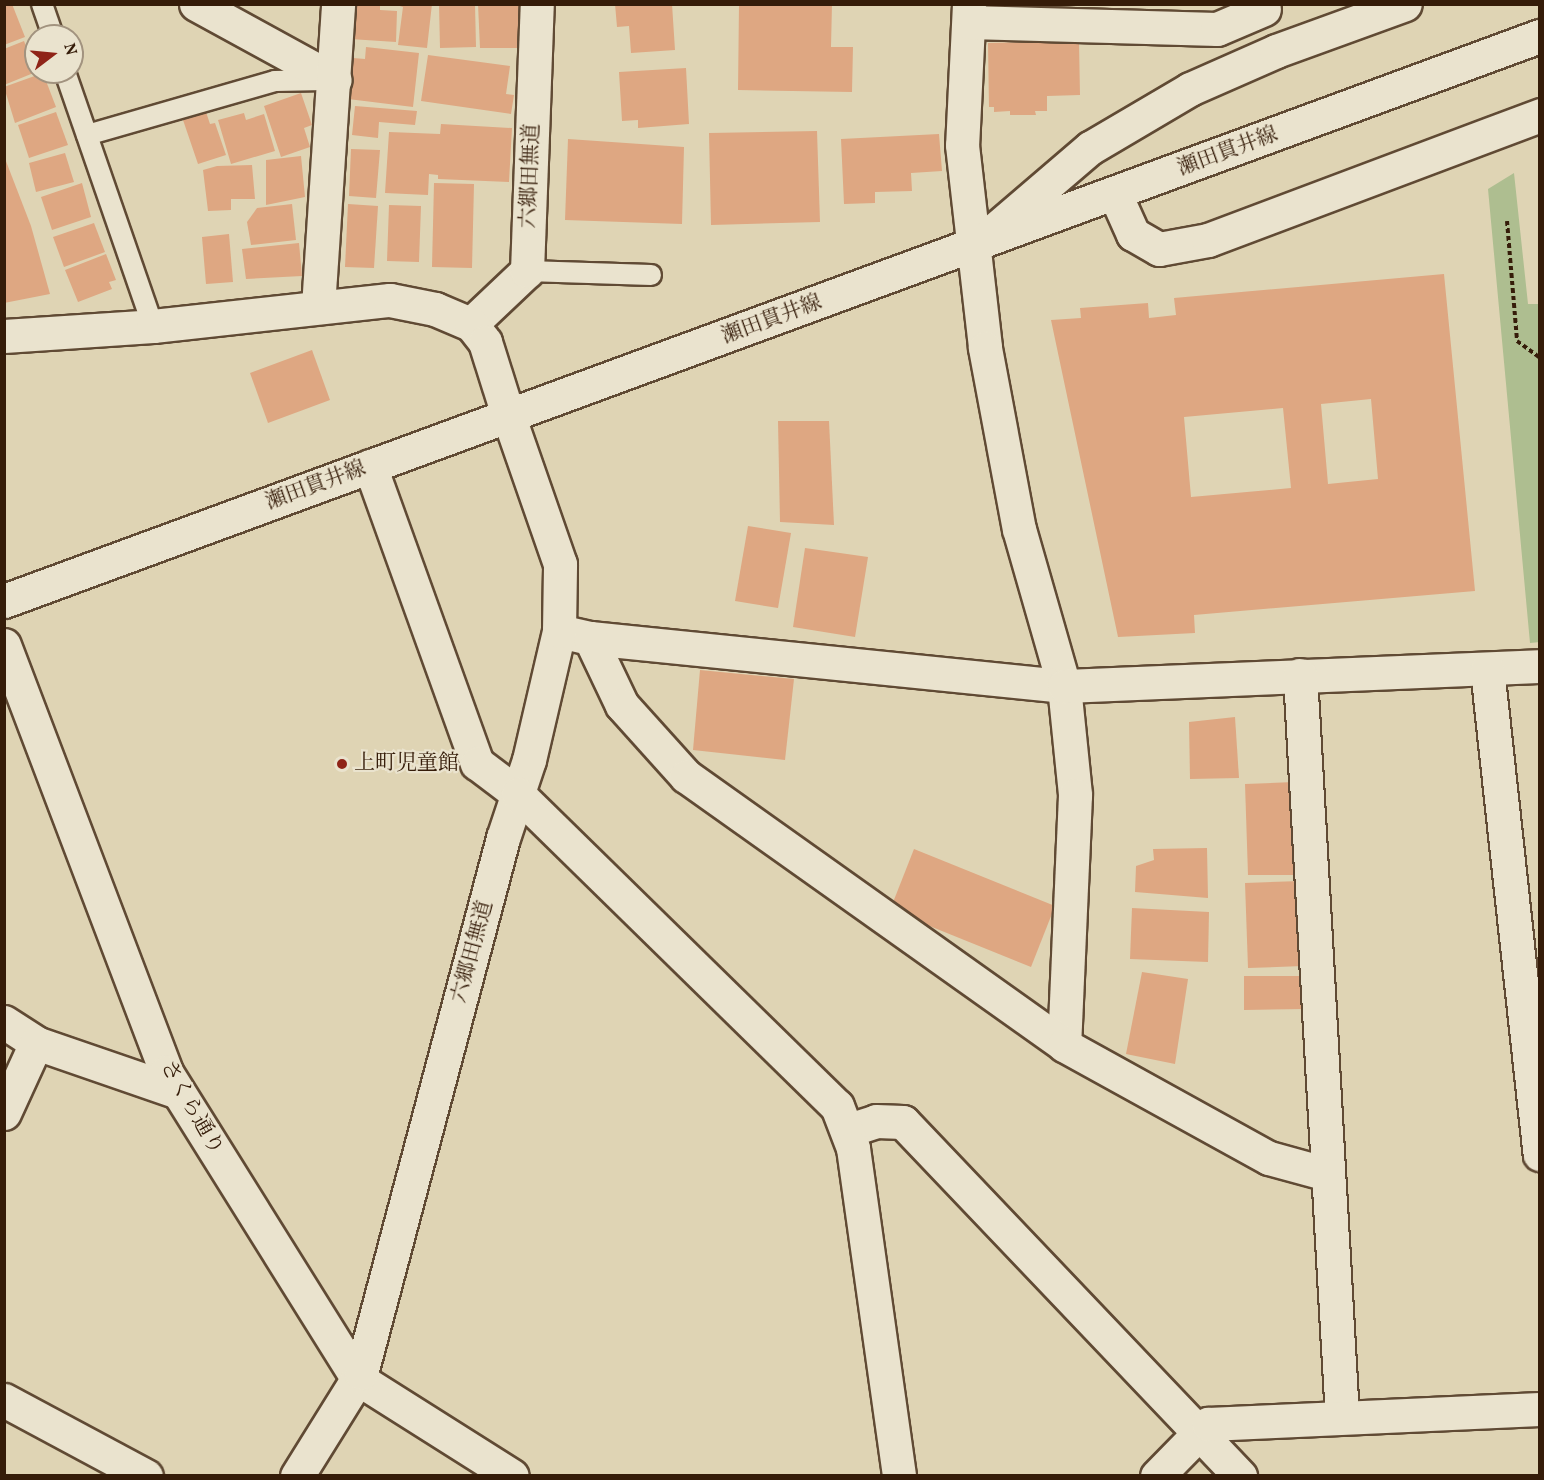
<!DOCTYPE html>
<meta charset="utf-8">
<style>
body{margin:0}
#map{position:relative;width:1544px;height:1480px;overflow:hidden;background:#dfd4b4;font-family:Vollkorn,"Noto Serif JP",serif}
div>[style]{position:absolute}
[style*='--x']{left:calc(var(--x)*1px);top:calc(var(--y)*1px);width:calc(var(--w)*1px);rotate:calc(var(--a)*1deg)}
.green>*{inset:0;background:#aebe90}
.building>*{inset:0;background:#dea782}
.path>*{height:4px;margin-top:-2px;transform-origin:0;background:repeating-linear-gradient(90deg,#351c09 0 4.5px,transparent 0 7.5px)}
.roads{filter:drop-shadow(2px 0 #604a34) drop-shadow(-2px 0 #604a34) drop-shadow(0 2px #604a34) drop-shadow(0 -2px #604a34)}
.service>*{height:20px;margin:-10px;padding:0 10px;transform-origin:10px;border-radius:10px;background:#eae3ce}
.minor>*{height:33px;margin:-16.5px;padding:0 16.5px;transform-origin:16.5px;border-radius:16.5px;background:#eae3ce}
.tertiary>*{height:33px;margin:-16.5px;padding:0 16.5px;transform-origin:16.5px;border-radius:16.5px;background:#eae3ce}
.secondary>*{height:33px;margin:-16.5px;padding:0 16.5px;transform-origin:16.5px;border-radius:16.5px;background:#eae3ce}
.dots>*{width:16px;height:16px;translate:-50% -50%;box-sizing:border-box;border:3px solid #eae3ce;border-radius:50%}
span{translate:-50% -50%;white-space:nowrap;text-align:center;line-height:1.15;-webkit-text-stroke:4.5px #eae3ce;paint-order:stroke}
.street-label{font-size:21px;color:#351c09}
.poi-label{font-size:21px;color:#351c09}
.left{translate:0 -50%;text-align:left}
.frame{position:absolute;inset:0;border:6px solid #351c09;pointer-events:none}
.north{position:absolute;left:24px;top:24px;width:60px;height:60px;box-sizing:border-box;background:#eae3ce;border:2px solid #a2937f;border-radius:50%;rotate:74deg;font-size:16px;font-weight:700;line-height:24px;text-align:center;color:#351c09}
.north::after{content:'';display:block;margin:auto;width:21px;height:27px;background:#8f2418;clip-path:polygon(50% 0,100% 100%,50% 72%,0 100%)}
</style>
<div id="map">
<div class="green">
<div style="clip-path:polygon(1514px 173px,1528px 304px,1540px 304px,1540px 642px,1530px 643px,1488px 189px)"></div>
</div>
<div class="building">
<div style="clip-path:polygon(12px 4px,25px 37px,4px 45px,4px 5px)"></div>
<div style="clip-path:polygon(353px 4px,380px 4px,380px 10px,397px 11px,396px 42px,350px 39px)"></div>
<div style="clip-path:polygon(393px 4px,432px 4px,427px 48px,398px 45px,403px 7px)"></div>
<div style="clip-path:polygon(439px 4px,475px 4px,476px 47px,440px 48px)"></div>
<div style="clip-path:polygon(478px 4px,521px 4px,522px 48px,480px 48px)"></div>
<div style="clip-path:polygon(615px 4px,672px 4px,675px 50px,631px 53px,629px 26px,617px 27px)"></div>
<div style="clip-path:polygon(739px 4px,832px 4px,831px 47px,853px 47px,852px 92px,738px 90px)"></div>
<div style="clip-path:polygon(24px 41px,36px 72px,4px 85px,4px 49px)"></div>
<div style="clip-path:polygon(1079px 41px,1080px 95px,1047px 96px,1047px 111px,1035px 111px,1036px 115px,1010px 115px,1010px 111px,994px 112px,994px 107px,989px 107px,988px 43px)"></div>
<div style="clip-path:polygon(366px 47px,419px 53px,413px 107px,348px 99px,353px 58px,365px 59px)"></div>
<div style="clip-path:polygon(428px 55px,510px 66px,506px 94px,514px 95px,511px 114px,421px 101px)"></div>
<div style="clip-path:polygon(686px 68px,689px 124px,638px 128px,638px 120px,622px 121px,619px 72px)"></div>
<div style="clip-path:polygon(43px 73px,56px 107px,15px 123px,4px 87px)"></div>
<div style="clip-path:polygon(301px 93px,312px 125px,304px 128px,310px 147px,281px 157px,264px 106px)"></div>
<div style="clip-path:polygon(355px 106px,417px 111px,415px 125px,379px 122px,378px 138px,352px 135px)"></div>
<div style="clip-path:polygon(56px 112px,68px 145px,29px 158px,18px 125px)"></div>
<div style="clip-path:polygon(206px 112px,210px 124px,215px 123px,226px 155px,198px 164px,183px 120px)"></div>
<div style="clip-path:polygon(244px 113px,246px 120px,264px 114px,275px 151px,231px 164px,218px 120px)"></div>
<div style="clip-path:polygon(441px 124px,512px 128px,509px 182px,438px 179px,438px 175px,429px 174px,428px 195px,385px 193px,389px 132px,440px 134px)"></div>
<div style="clip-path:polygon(817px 131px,820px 222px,711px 225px,709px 133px)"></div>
<div style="clip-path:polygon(939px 134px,942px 171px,911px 173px,912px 191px,875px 192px,875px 203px,844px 204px,841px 139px)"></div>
<div style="clip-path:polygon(568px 139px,684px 147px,682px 224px,565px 220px)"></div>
<div style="clip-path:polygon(351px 149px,380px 150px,376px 198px,349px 196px)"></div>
<div style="clip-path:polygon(65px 153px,74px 182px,36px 192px,29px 163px)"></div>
<div style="clip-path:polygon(4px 156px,31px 226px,50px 294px,4px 303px)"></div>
<div style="clip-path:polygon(301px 156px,305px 197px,266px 205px,266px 160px)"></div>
<div style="clip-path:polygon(252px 165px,255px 199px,231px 199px,231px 210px,208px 211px,203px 170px,217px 166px)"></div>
<div style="clip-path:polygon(82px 183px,91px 217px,52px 230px,41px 197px)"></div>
<div style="clip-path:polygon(434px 183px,474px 184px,472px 268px,432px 267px)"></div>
<div style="clip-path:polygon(292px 204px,296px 240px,251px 245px,247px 222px,257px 208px)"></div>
<div style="clip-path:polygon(348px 204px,378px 206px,374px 268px,345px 267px)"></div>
<div style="clip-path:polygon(389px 205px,421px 206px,419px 262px,387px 261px)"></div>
<div style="clip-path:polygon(94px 223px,105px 252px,64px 267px,53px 237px)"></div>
<div style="clip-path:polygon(229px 234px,233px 282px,206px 284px,202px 237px)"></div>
<div style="clip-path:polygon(299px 243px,302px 276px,246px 279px,242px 249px)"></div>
<div style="clip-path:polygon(106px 254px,116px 280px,109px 282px,112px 289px,78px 302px,65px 270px)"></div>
<div style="clip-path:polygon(evenodd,1444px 274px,1475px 591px,1194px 615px,1195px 633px,1118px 637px,1051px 320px,1081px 318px,1080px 308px,1148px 303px,1149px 318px,1176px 315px,1174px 298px,1444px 274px,1371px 399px,1378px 479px,1328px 484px,1321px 404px,1371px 399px,1444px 274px,1283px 408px,1291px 488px,1191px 497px,1184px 417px,1283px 408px)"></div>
<div style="clip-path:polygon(312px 350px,330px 400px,268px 423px,250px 373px)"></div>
<div style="clip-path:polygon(778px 421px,829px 421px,834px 525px,780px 522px)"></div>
<div style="clip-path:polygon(748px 526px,791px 533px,778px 608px,735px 601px)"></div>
<div style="clip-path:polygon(805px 548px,868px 557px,855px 637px,793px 627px)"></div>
<div style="clip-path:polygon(700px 670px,794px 679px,785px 760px,693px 750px)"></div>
<div style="clip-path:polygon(1235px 717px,1239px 778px,1190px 779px,1189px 722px)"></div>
<div style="clip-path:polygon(1294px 782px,1295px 875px,1248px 875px,1245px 784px)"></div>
<div style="clip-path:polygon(1207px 848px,1208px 898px,1135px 892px,1136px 866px,1154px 860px,1153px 849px)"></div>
<div style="clip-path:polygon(914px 849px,1055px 906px,1031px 967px,890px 910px)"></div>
<div style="clip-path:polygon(1301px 881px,1303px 966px,1248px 968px,1245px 883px)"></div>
<div style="clip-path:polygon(1132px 908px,1209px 912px,1208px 962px,1130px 959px)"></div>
<div style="clip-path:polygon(1142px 972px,1188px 979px,1175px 1064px,1126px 1054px)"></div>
<div style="clip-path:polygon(1244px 976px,1305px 976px,1306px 1009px,1244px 1010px)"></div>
</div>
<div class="path">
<div style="--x:1507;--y:221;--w:120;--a:85.2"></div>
<div style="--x:1517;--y:341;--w:29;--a:36"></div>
</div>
<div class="roads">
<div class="service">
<div style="--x:42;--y:4;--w:34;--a:71"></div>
<div style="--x:65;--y:72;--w:269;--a:70.9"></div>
<div style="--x:87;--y:135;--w:196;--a:-16"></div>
<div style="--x:275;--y:81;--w:51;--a:-1.1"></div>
<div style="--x:527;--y:271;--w:124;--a:1.8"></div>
</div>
<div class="minor">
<div style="--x:196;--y:4;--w:158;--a:28.7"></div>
<div style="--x:969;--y:4;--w:141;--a:92.8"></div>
<div style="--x:962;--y:145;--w:204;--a:83.5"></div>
<div style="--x:985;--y:348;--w:184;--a:79.4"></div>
<div style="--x:1019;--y:529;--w:163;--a:74"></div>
<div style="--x:1064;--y:686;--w:110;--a:84.2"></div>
<div style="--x:1075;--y:795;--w:250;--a:92.5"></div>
<div style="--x:969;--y:22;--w:248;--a:1.6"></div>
<div style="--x:1217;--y:29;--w:51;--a:-23.1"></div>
<div style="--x:318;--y:307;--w:304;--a:-86.2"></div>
<div style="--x:471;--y:324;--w:77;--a:-43.4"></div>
<div style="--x:527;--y:271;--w:267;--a:-87.9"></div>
<div style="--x:370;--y:466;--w:316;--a:70.2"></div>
<div style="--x:477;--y:763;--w:51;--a:37.1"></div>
<div style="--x:559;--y:631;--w:32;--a:13"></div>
<div style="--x:590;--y:638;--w:476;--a:5.8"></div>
<div style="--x:1064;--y:686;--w:476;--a:-2.4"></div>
<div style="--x:590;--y:638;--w:74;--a:64.5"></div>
<div style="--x:622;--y:705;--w:96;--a:48"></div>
<div style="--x:686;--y:776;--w:464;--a:35.4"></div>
<div style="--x:1064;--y:1045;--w:234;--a:28.9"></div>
<div style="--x:1269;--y:1158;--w:60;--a:15.4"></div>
<div style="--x:4;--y:645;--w:457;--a:69.2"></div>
<div style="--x:166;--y:1072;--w:361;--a:58"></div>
<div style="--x:357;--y:1378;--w:183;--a:32.3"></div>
<div style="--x:1487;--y:669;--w:488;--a:83.8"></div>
<div style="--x:1300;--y:675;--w:743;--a:86.76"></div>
<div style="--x:4;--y:1022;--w:38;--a:33"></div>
<div style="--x:36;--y:1043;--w:150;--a:19"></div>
<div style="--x:4;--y:1113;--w:77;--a:-65.4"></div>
<div style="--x:849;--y:1130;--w:28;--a:-18"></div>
<div style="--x:876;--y:1121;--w:27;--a:2"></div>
<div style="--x:903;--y:1122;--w:489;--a:46.4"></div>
<div style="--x:4;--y:1400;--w:161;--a:28.2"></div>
<div style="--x:297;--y:1476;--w:121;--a:-58.1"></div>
<div style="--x:361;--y:1373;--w:554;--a:-75.14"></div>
<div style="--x:503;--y:838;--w:82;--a:-71.6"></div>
<div style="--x:529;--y:760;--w:132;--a:-76.9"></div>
<div style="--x:559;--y:631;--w:67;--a:-89.1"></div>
<div style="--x:560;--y:564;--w:158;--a:-109.2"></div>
<div style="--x:1157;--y:1476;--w:73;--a:-45.6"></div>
<div style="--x:1208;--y:1424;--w:332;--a:-2.6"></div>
</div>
<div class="tertiary">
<div style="--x:4;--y:336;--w:149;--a:-3.8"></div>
<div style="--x:153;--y:326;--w:238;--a:-6.3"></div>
<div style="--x:390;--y:300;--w:46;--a:11.3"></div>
<div style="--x:435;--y:309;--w:39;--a:23"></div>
<div style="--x:471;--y:324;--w:23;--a:52"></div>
<div style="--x:485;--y:342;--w:77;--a:72.5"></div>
<div style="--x:518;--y:794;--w:446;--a:44.4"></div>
<div style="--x:837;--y:1106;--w:45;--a:69.1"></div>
<div style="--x:853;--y:1148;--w:331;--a:82"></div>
</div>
<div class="secondary">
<div style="--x:1115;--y:194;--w:44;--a:65.8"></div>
<div style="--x:1133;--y:234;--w:30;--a:30"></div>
<div style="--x:1159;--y:249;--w:50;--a:-10.4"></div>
<div style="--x:1208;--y:240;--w:355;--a:-20.6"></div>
<div style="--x:993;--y:231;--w:128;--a:-40.6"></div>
<div style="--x:1090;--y:148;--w:116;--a:-30.5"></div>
<div style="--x:1190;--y:89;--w:94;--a:-23.8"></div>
<div style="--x:1276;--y:51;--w:137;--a:-20"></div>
<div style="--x:4;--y:601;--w:1637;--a:-20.2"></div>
</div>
</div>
<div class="dots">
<div style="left:342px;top:764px;background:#8f2418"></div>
</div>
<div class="street-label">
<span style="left:1228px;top:152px;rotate:-20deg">瀬田貫井線</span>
<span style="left:531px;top:176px;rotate:-88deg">六郷田無道</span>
<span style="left:772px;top:320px;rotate:-20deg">瀬田貫井線</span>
<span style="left:316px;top:486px;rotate:-20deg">瀬田貫井線</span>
<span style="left:473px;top:952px;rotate:-75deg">六郷田無道</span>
<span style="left:191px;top:1108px;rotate:60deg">さくら通り</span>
</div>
<div class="poi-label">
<span class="left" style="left:354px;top:764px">上町児童館</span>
</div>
<div class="frame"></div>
<div class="north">N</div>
</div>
